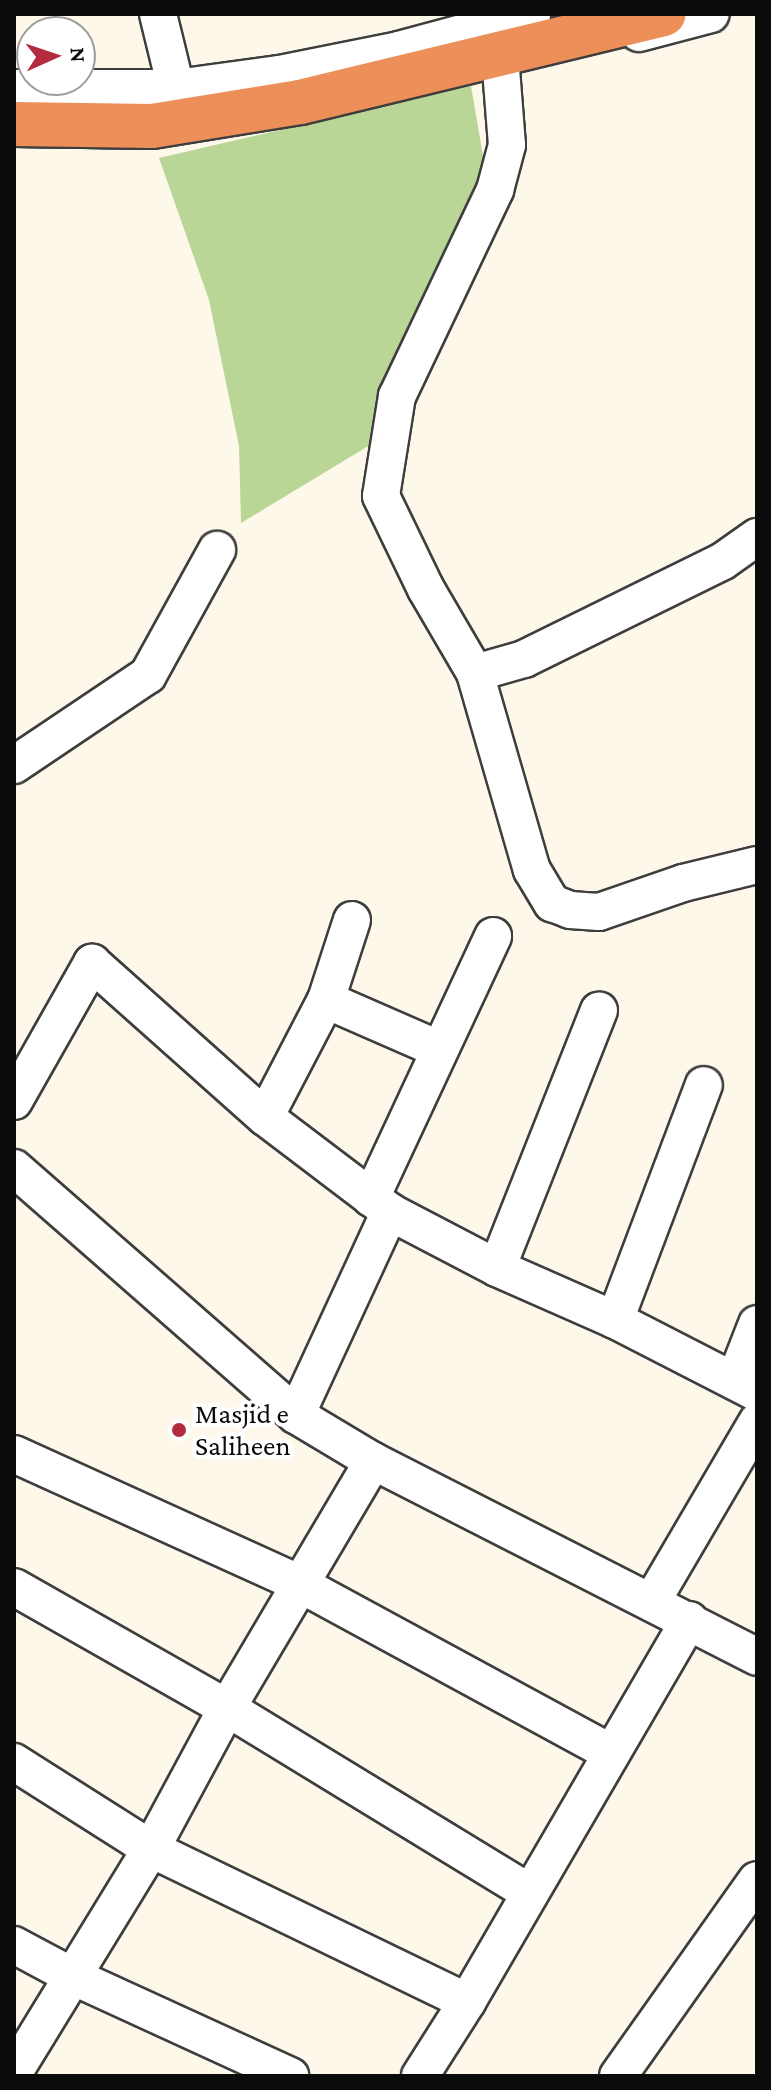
<!DOCTYPE html>
<style>
body{margin:0}
#map{position:relative;width:771px;height:2090px;overflow:hidden;background:#fef8ea;font-family:"Crimson Pro",serif}
div>[style]{position:absolute}
[style*='--x']{left:calc(var(--x)*1px);top:calc(var(--y)*1px);width:calc(var(--w)*1px);rotate:calc(var(--a)*1deg)}
.forest>*{inset:0;background:#b9d696}
.roads{filter:drop-shadow(2px 0 #3e3e3e) drop-shadow(-2px 0 #3e3e3e) drop-shadow(0 2px #3e3e3e) drop-shadow(0 -2px #3e3e3e)}
.minor>*{height:36px;margin:-18px;padding:0 18px;transform-origin:18px;border-radius:18px;background:#fff}
.highway>*{height:44px;margin:-22px;padding:0 22px;transform-origin:22px;border-radius:22px;background:#ed8f59}
.dots>*{width:22px;height:22px;translate:-50% -50%;box-sizing:border-box;border:4px solid #fff;border-radius:50%}
span{translate:-50% -50%;white-space:nowrap;text-align:center;line-height:1.15;-webkit-text-stroke:8px #fff;paint-order:stroke}
.poi-label{font-size:28px;color:#0b0b0b}
.left{translate:0 -50%;text-align:left}
.frame{position:absolute;inset:0;border:16px solid #0b0b0b;pointer-events:none}
.north{position:absolute;left:16px;top:16px;width:80px;height:80px;box-sizing:border-box;background:#fff;border:2px solid #9d9d9d;border-radius:50%;rotate:87deg;font-size:22px;font-weight:700;line-height:32px;text-align:center;color:#0b0b0b}
.north::after{content:'';display:block;margin:auto;width:28px;height:36px;background:#b32b3e;clip-path:polygon(50% 0,100% 100%,50% 72%,0 100%)}
</style>
<div id="map">
<div class="forest">
<div style="clip-path:polygon(471px 86px,487px 179px,380px 439px,241px 523px,239px 446px,209px 300px,159px 158px)"></div>
</div>
<div class="roads">
<div class="minor">
<div style="--x:158;--y:14;--w:76;--a:76.3"></div>
<div style="--x:639;--y:33;--w:74;--a:-14.8"></div>
<div style="--x:501;--y:69;--w:76;--a:85.5"></div>
<div style="--x:507;--y:145;--w:47;--a:104.9"></div>
<div style="--x:495;--y:190;--w:228;--a:115.4"></div>
<div style="--x:397;--y:396;--w:101;--a:99.1"></div>
<div style="--x:381;--y:496;--w:103;--a:64.2"></div>
<div style="--x:426;--y:589;--w:97;--a:59.7"></div>
<div style="--x:475;--y:673;--w:51;--a:-15.9"></div>
<div style="--x:524;--y:659;--w:222;--a:-26.2"></div>
<div style="--x:723;--y:561;--w:42;--a:-35.2"></div>
<div style="--x:14;--y:88;--w:162;--a:0"></div>
<div style="--x:176;--y:88;--w:105;--a:-7.7"></div>
<div style="--x:280;--y:74;--w:121;--a:-11.4"></div>
<div style="--x:399;--y:50;--w:138;--a:-15.1"></div>
<div style="--x:475;--y:673;--w:205;--a:73.9"></div>
<div style="--x:532;--y:870;--w:39;--a:59"></div>
<div style="--x:552;--y:903;--w:19;--a:21"></div>
<div style="--x:570;--y:910;--w:29;--a:4"></div>
<div style="--x:599;--y:912;--w:89;--a:-19"></div>
<div style="--x:683;--y:883;--w:76;--a:-13.7"></div>
<div style="--x:14;--y:765;--w:161;--a:-33.9"></div>
<div style="--x:148;--y:675;--w:143;--a:-61.1"></div>
<div style="--x:326;--y:1000;--w:122;--a:23.6"></div>
<div style="--x:14;--y:1101;--w:159;--a:-60.5"></div>
<div style="--x:92;--y:963;--w:232;--a:41.7"></div>
<div style="--x:265;--y:1117;--w:157;--a:37.2"></div>
<div style="--x:390;--y:1212;--w:121;--a:27.6"></div>
<div style="--x:497;--y:1268;--w:129;--a:23.8"></div>
<div style="--x:615;--y:1320;--w:160;--a:27.2"></div>
<div style="--x:265;--y:1117;--w:132;--a:-62.5"></div>
<div style="--x:326;--y:1000;--w:84;--a:-72"></div>
<div style="--x:14;--y:1168;--w:375;--a:41.2"></div>
<div style="--x:296;--y:1415;--w:90;--a:30.9"></div>
<div style="--x:373;--y:1461;--w:431;--a:27"></div>
<div style="--x:371;--y:1198;--w:289;--a:-65"></div>
<div style="--x:497;--y:1268;--w:277;--a:-68.4"></div>
<div style="--x:615;--y:1320;--w:251;--a:-69.3"></div>
<div style="--x:735;--y:1380;--w:60;--a:-68.6"></div>
<div style="--x:296;--y:1415;--w:224;--a:-65.2"></div>
<div style="--x:14;--y:1454;--w:312;--a:24.4"></div>
<div style="--x:298;--y:1583;--w:356;--a:28.5"></div>
<div style="--x:14;--y:1587;--w:245;--a:29.6"></div>
<div style="--x:227;--y:1708;--w:355;--a:31.4"></div>
<div style="--x:652;--y:1601;--w:208;--a:-59.6"></div>
<div style="--x:14;--y:1762;--w:162;--a:32.4"></div>
<div style="--x:151;--y:1849;--w:351;--a:25.8"></div>
<div style="--x:14;--y:1945;--w:68;--a:28.1"></div>
<div style="--x:74;--y:1977;--w:238;--a:24.6"></div>
<div style="--x:19;--y:2064;--w:252;--a:-58.5"></div>
<div style="--x:151;--y:1849;--w:160;--a:-61.7"></div>
<div style="--x:227;--y:1708;--w:287;--a:-59.4"></div>
<div style="--x:420;--y:2076;--w:88;--a:-57.6"></div>
<div style="--x:467;--y:2002;--w:442;--a:-59.8"></div>
<div style="--x:618;--y:2076;--w:240;--a:-54.7"></div>
</div>
<div class="highway">
<div style="--x:14;--y:124;--w:138;--a:0.8"></div>
<div style="--x:152;--y:126;--w:150;--a:-9.2"></div>
<div style="--x:300;--y:102;--w:374;--a:-13.6"></div>
</div>
</div>
<div class="dots">
<div style="left:179px;top:1430px;background:#b32b3e"></div>
</div>
<div class="poi-label">
<span class="left" style="left:195px;top:1430px">Masjid e<br>Saliheen</span>
</div>
<div class="frame"></div>
<div class="north">N</div>
</div>
